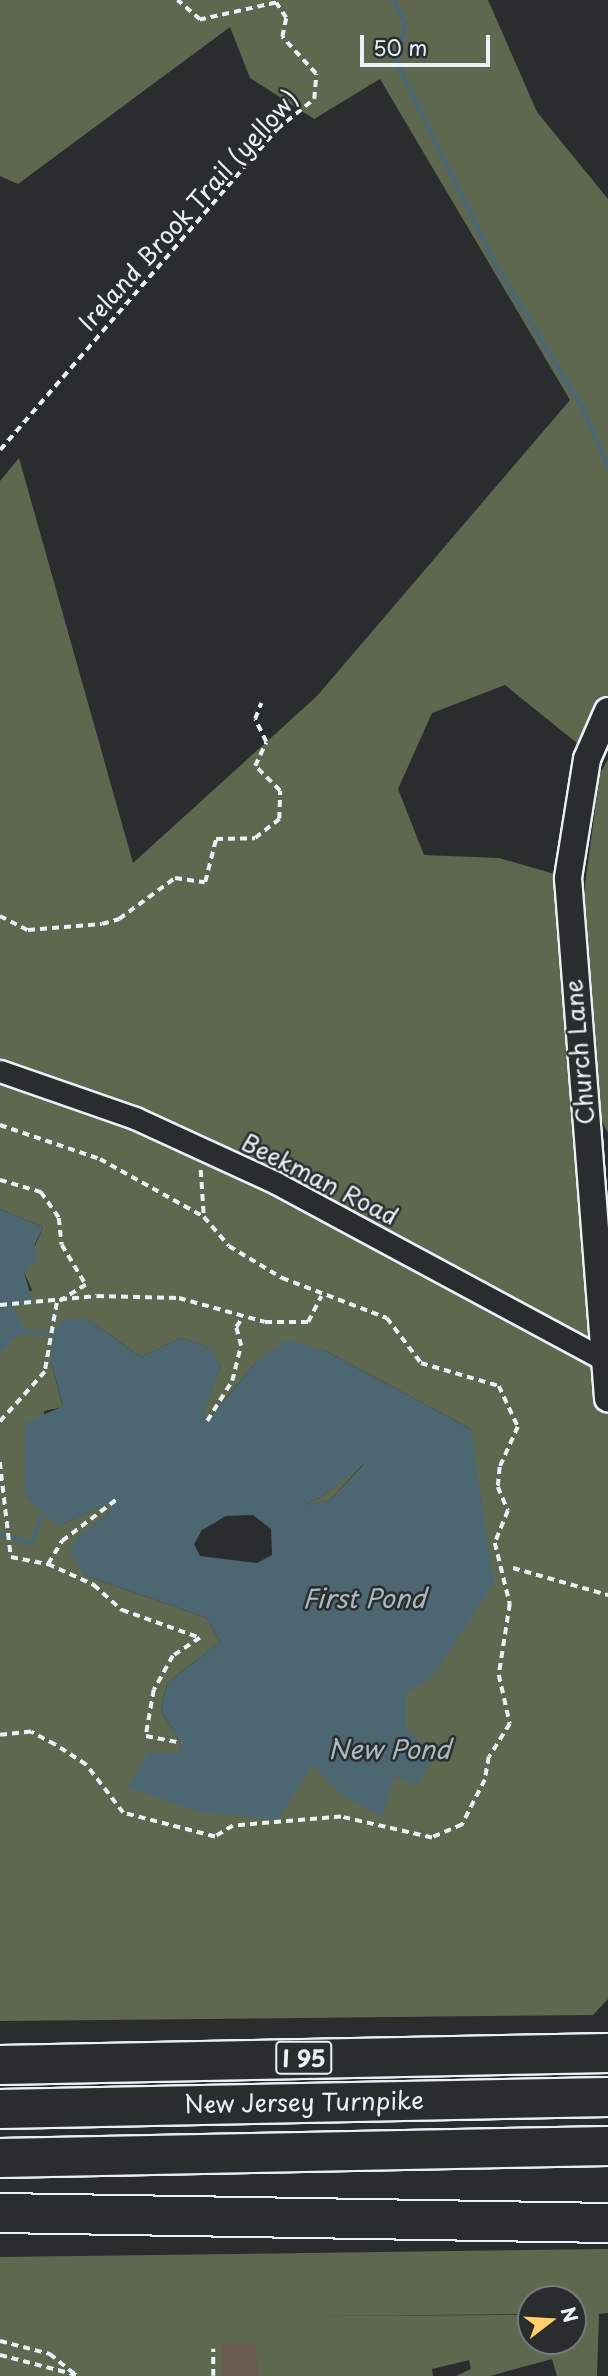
<!DOCTYPE html>
<style>
body{margin:0}
#map{position:relative;width:608px;height:2376px;overflow:hidden;background:#2a2d2e;font-family:"Playpen Sans",sans-serif}
div>[style]{position:absolute}
[style*='--x']{left:calc(var(--x)*1px);top:calc(var(--y)*1px);width:calc(var(--w)*1px);rotate:calc(var(--a)*1deg)}
.green>*{inset:0;background:#5e684f}
.water>*{inset:0;background:#4c6771}
.stream>*{height:5px;margin:-2.5px;padding:0 2.5px;transform-origin:2.5px;border-radius:2.5px;background:#4c6771}
.building>*{inset:0;background:#6b5b53}
.path>*{height:3.5px;margin-top:-1.75px;transform-origin:0;background:repeating-linear-gradient(90deg,#e8f1f8 0 7px,transparent 0 12px)}
.roads{filter:drop-shadow(2px 0 #e8f1f8) drop-shadow(-2px 0 #e8f1f8) drop-shadow(0 2px #e8f1f8) drop-shadow(0 -2px #e8f1f8)}
.minor>*{height:21px;margin:-10.5px;padding:0 10.5px;transform-origin:10.5px;border-radius:10.5px;background:#2a2d2e}
.tertiary>*{height:26px;margin:-13px;padding:0 13px;transform-origin:13px;border-radius:13px;background:#2a2d2e}
.motorway>*{height:38px;margin:-19px;padding:0 19px;transform-origin:19px;border-radius:19px;background:#2a2d2e}
span{translate:-50% -50%;white-space:nowrap;text-align:center;line-height:1.15;-webkit-text-stroke:5px #2a2d2e;paint-order:stroke}
.shield-label span{padding:2px 5px;background:#2a2d2e;border:2px solid;border-radius:5px;-webkit-text-stroke-width:0}
.shield-label{font-size:23px;color:#e8f1f8;font-weight:700}
.street-label{font-size:24px;color:#e8f1f8}
.water-label{font-size:26px;color:#aabac2;font-style:italic}
.north{position:absolute;left:517px;top:2285px;width:70px;height:70px;box-sizing:border-box;background:#2a2d2e;border:2px solid #767b7f;border-radius:50%;rotate:73deg;font-size:19px;font-weight:700;line-height:28px;text-align:center;color:#e8f1f8}
.north::after{content:'';display:block;margin:auto;width:24px;height:32px;background:#ffd166;clip-path:polygon(50% 0,100% 100%,50% 72%,0 100%)}
.scale{position:absolute;left:360px;top:35px;width:130px;height:32px;box-sizing:border-box;border:4px solid #e8f1f8;border-top:0;padding-left:9px;font-size:21px;line-height:24px;white-space:nowrap;color:#e8f1f8;-webkit-text-stroke:5px #2a2d2e;paint-order:stroke}
</style>
<div id="map">
<div class="green">
<div style="clip-path:polygon(evenodd,0 0,488px 0,537px 112px,608px 199px,608px 699px,583px 748px,505px 685px,432px 713px,398px 789px,424px 855px,499px 858px,568px 878px,608px 1398px,608px 1999px,593px 2015px,0 2021px,0 1352px,9px 1304px,0 1308px,0 1300px,9px 1304px,32px 1290px,24px 1272px,43px 1227px,0 1209px,0 481px,19px 458px,133px 863px,317px 696px,570px 400px,380px 79px,314px 119px,250px 78px,230px 27px,18px 184px,0 176px,0 0,65px 1319px,88px 1319px,141px 1357px,180px 1338px,209px 1347px,221px 1366px,204px 1409px,207px 1421px,257px 1361px,324px 1350px,471px 1429px,199px 1812px,178px 1754px,181px 1743px,161px 1711px,167px 1683px,220px 1642px,207px 1618px,84px 1575px,74px 1541px,107px 1515px,117px 1499px,58px 1526px,44px 1411px,63px 1407px,51px 1362px,65px 1319px)"></div>
<div style="clip-path:polygon(608px 759px,608px 1133px,596px 1110px,583px 899px,600px 774px)"></div>
<div style="clip-path:polygon(366px 1461px,330px 1500px,302px 1506px,320px 1498px)"></div>
<div style="clip-path:polygon(evenodd,608px 2249px,608px 2313px,599px 2314px,597px 2376px,557px 2376px,552px 2359px,490px 2376px,456px 2376px,471px 2369px,469px 2360px,432px 2369px,433px 2376px,0 2376px,0 2257px,608px 2249px,531px 2299px,573px 2299px,573px 2341px,531px 2341px,531px 2315px,313px 2316px,531px 2314px,531px 2299px)"></div>
</div>
<div class="water">
<div style="clip-path:polygon(0 1209px,43px 1227px,35px 1244px,38px 1260px,24px 1272px,33px 1304px,10px 1304px,23px 1331px,0 1352px,0 1308px,9px 1304px,0 1300px)"></div>
<div style="clip-path:polygon(evenodd,65px 1319px,88px 1319px,141px 1357px,180px 1338px,210px 1347px,221px 1366px,205px 1409px,207px 1421px,257px 1361px,286px 1340px,324px 1350px,471px 1429px,494px 1583px,434px 1675px,406px 1695px,406px 1727px,433px 1757px,418px 1785px,395px 1777px,383px 1817px,342px 1795px,313px 1765px,278px 1820px,199px 1812px,128px 1788px,148px 1752px,178px 1753px,181px 1743px,161px 1711px,167px 1683px,220px 1642px,207px 1618px,84px 1575px,70px 1552px,74px 1540px,107px 1515px,116px 1500px,58px 1526px,25px 1496px,25px 1423px,63px 1406px,51px 1362px,53px 1333px,65px 1319px,365px 1463px,330px 1500px,304px 1505px,320px 1498px,365px 1463px,65px 1319px,253px 1515px,271px 1529px,272px 1555px,257px 1563px,200px 1556px,194px 1544px,202px 1530px,226px 1516px,253px 1515px)"></div>
</div>
<div class="stream">
<div style="--x:393;--y:0;--w:27;--a:63"></div>
<div style="--x:405;--y:24;--w:39;--a:103"></div>
<div style="--x:396;--y:62;--w:223;--a:63.9"></div>
<div style="--x:494;--y:262;--w:168;--a:58.9"></div>
<div style="--x:581;--y:406;--w:67;--a:66.1"></div>
<div style="--x:0;--y:1300;--w:10;--a:24"></div>
<div style="--x:9;--y:1304;--w:30;--a:63"></div>
<div style="--x:23;--y:1331;--w:30;--a:4"></div>
<div style="--x:0;--y:1534;--w:32;--a:16"></div>
<div style="--x:31;--y:1543;--w:30;--a:-70"></div>
</div>
<div class="building">
<div style="clip-path:polygon(221px 2344px,255px 2344px,259px 2376px,221px 2376px)"></div>
</div>
<div class="path">
<div style="--x:0;--y:450;--w:424;--a:-49.2"></div>
<div style="--x:277;--y:129;--w:48;--a:-39"></div>
<div style="--x:314;--y:99;--w:25;--a:-85"></div>
<div style="--x:316;--y:74;--w:50;--a:-132.6"></div>
<div style="--x:282;--y:37;--w:19;--a:-78"></div>
<div style="--x:286;--y:18;--w:18;--a:-124"></div>
<div style="--x:276;--y:3;--w:78;--a:167.4"></div>
<div style="--x:200;--y:20;--w:30;--a:-139"></div>
<div style="--x:0;--y:916;--w:31;--a:27"></div>
<div style="--x:28;--y:930;--w:74;--a:-4.6"></div>
<div style="--x:102;--y:924;--w:18;--a:-16"></div>
<div style="--x:119;--y:919;--w:69;--a:-36.2"></div>
<div style="--x:175;--y:878;--w:30;--a:8"></div>
<div style="--x:205;--y:882;--w:44;--a:-75.7"></div>
<div style="--x:216;--y:839;--w:39;--a:-1"></div>
<div style="--x:255;--y:838;--w:31;--a:-38"></div>
<div style="--x:279;--y:819;--w:28;--a:-88"></div>
<div style="--x:280;--y:791;--w:35;--a:-135"></div>
<div style="--x:255;--y:766;--w:26;--a:-65"></div>
<div style="--x:266;--y:742;--w:25;--a:-116"></div>
<div style="--x:255;--y:719;--w:17;--a:-69"></div>
<div style="--x:0;--y:1125;--w:106;--a:18.8"></div>
<div style="--x:100;--y:1159;--w:119;--a:29.1"></div>
<div style="--x:204;--y:1217;--w:38;--a:49"></div>
<div style="--x:229;--y:1246;--w:62;--a:31.1"></div>
<div style="--x:282;--y:1278;--w:112;--a:20.9"></div>
<div style="--x:387;--y:1318;--w:56;--a:52.9"></div>
<div style="--x:421;--y:1363;--w:81;--a:16.4"></div>
<div style="--x:499;--y:1386;--w:45;--a:65.1"></div>
<div style="--x:518;--y:1427;--w:44;--a:114.2"></div>
<div style="--x:500;--y:1467;--w:20;--a:96"></div>
<div style="--x:498;--y:1487;--w:26;--a:67"></div>
<div style="--x:508;--y:1511;--w:35;--a:112"></div>
<div style="--x:495;--y:1543;--w:63;--a:76.2"></div>
<div style="--x:510;--y:1604;--w:72;--a:98.8"></div>
<div style="--x:499;--y:1675;--w:50;--a:77.3"></div>
<div style="--x:510;--y:1724;--w:39;--a:122"></div>
<div style="--x:489;--y:1757;--w:23;--a:100"></div>
<div style="--x:485;--y:1780;--w:51;--a:117.1"></div>
<div style="--x:462;--y:1825;--w:33;--a:157"></div>
<div style="--x:432;--y:1838;--w:93;--a:-167"></div>
<div style="--x:341;--y:1817;--w:108;--a:175.2"></div>
<div style="--x:233;--y:1826;--w:21;--a:149"></div>
<div style="--x:215;--y:1837;--w:95;--a:-165.4"></div>
<div style="--x:123;--y:1813;--w:61;--a:-127.6"></div>
<div style="--x:86;--y:1765;--w:37;--a:-147"></div>
<div style="--x:55;--y:1745;--w:27;--a:-152"></div>
<div style="--x:31;--y:1732;--w:31;--a:174"></div>
<div style="--x:201;--y:1170;--w:47;--a:86.3"></div>
<div style="--x:0;--y:1180;--w:43;--a:16.3"></div>
<div style="--x:41;--y:1192;--w:32;--a:55"></div>
<div style="--x:59;--y:1218;--w:27;--a:84"></div>
<div style="--x:62;--y:1245;--w:47;--a:59"></div>
<div style="--x:86;--y:1285;--w:34;--a:148"></div>
<div style="--x:57;--y:1303;--w:70;--a:99.9"></div>
<div style="--x:45;--y:1372;--w:67;--a:132"></div>
<div style="--x:0;--y:1305;--w:97;--a:-5.3"></div>
<div style="--x:97;--y:1296;--w:82;--a:1.4"></div>
<div style="--x:179;--y:1298;--w:89;--a:15.6"></div>
<div style="--x:265;--y:1322;--w:43;--a:0"></div>
<div style="--x:308;--y:1322;--w:29;--a:-63"></div>
<div style="--x:207;--y:1421;--w:47;--a:-58"></div>
<div style="--x:232;--y:1381;--w:36;--a:-76"></div>
<div style="--x:241;--y:1346;--w:20;--a:-105"></div>
<div style="--x:236;--y:1327;--w:12;--a:-55"></div>
<div style="--x:0;--y:1462;--w:96;--a:83.4"></div>
<div style="--x:11;--y:1557;--w:38;--a:11"></div>
<div style="--x:48;--y:1564;--w:27;--a:-59"></div>
<div style="--x:62;--y:1541;--w:69;--a:-37.4"></div>
<div style="--x:48;--y:1564;--w:51;--a:24.5"></div>
<div style="--x:94;--y:1585;--w:38;--a:42"></div>
<div style="--x:122;--y:1610;--w:83;--a:19.7"></div>
<div style="--x:200;--y:1638;--w:32;--a:146"></div>
<div style="--x:173;--y:1656;--w:39;--a:119"></div>
<div style="--x:154;--y:1690;--w:47;--a:99.9"></div>
<div style="--x:146;--y:1736;--w:36;--a:11"></div>
<div style="--x:513;--y:1568;--w:99;--a:15.9"></div>
<div style="--x:0;--y:2341;--w:52;--a:14.6"></div>
<div style="--x:50;--y:2354;--w:32;--a:39"></div>
<div style="--x:0;--y:2355;--w:83;--a:14.7"></div>
<div style="--x:213;--y:2376;--w:27;--a:-90"></div>
</div>
<div class="roads">
<div class="minor">
<div style="--x:0;--y:1071;--w:143;--a:19.2"></div>
<div style="--x:135;--y:1118;--w:155;--a:24.7"></div>
<div style="--x:276;--y:1183;--w:374;--a:28.3"></div>
</div>
<div class="tertiary">
<div style="--x:608;--y:711;--w:52;--a:113.6"></div>
<div style="--x:587;--y:759;--w:121;--a:99.1"></div>
<div style="--x:568;--y:878;--w:522;--a:85.6"></div>
</div>
<div class="motorway">
<div style="--x:0;--y:2065;--w:608;--a:-1.13"></div>
<div style="--x:0;--y:2109;--w:608;--a:-1.13"></div>
<div style="--x:0;--y:2158;--w:608;--a:-1.13"></div>
<div style="--x:0;--y:2213;--w:608;--a:0.94"></div>
</div>
</div>
<div class="shield-label">
<span style="left:304px;top:2058px">I 95</span>
</div>
<div class="street-label">
<span style="left:188px;top:210px;rotate:-48deg">Ireland Brook Trail (yellow)</span>
<span style="left:579px;top:1052px;rotate:-95deg">Church Lane</span>
<span style="left:320px;top:1179px;rotate:27deg">Beekman Road</span>
<span style="left:304px;top:2102px;rotate:-1deg">New Jersey Turnpike</span>
</div>
<div class="water-label">
<span style="left:364px;top:1598px">First Pond</span>
<span style="left:389px;top:1749px">New Pond</span>
</div>
<div class="north">N</div>
<div class="scale">50 m</div>
</div>
